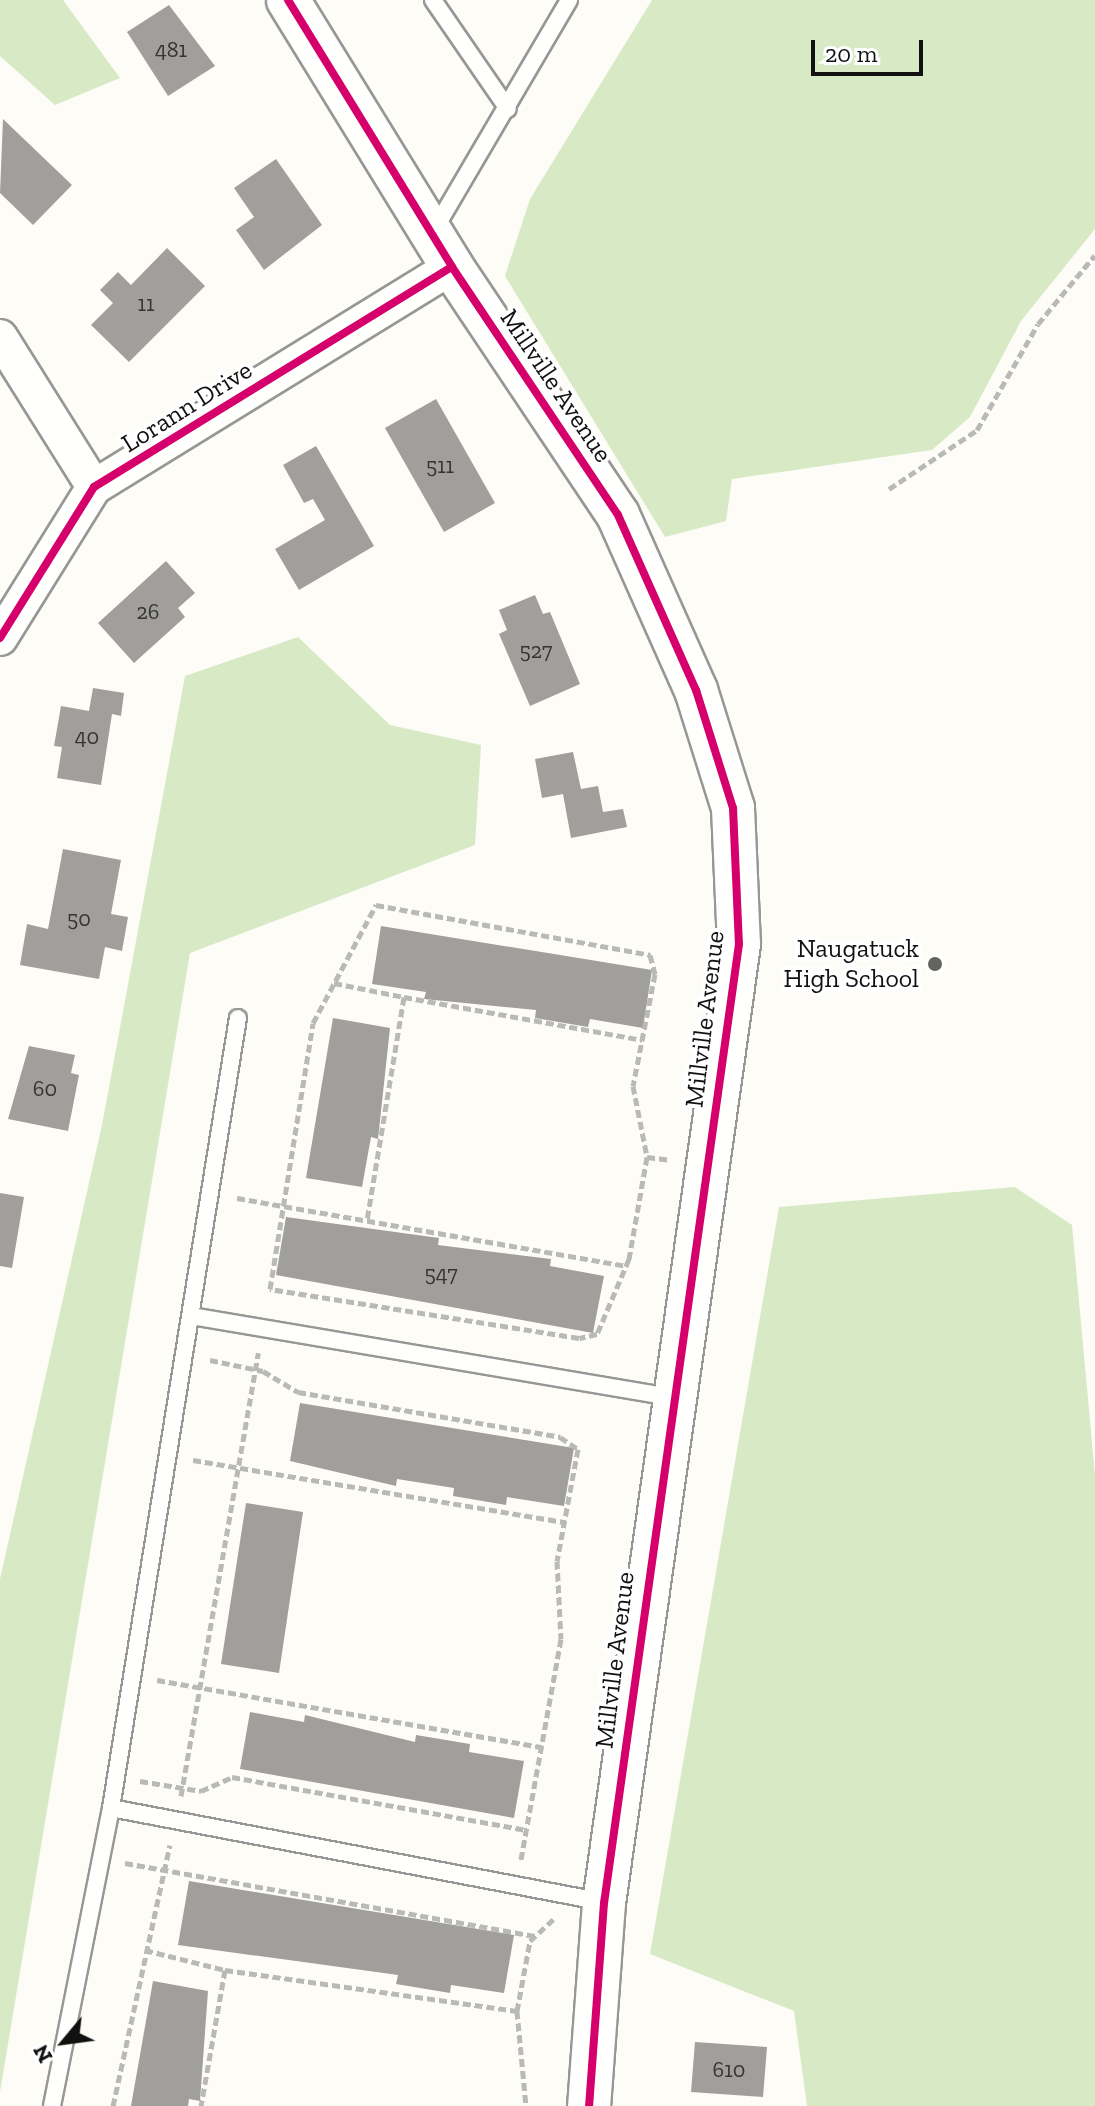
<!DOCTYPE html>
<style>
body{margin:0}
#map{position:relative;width:1095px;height:2106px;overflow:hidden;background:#fdfcf7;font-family:"Zilla Slab",serif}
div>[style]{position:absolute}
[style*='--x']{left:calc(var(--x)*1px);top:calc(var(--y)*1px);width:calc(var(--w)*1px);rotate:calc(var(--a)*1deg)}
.forest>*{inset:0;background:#d8eac5}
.building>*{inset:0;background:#a19f9c}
.path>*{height:5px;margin-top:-2.5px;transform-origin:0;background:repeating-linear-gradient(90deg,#b9b9b8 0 8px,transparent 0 12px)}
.roads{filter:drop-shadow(2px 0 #979795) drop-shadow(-2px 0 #979795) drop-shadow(0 2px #979795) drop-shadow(0 -2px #979795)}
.service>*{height:16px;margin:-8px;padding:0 8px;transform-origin:8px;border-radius:8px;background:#fffffe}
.minor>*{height:34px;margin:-17px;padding:0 17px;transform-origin:17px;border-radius:17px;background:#fffffe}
.tertiary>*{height:42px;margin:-21px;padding:0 21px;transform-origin:21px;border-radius:21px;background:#fffffe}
.cycleway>*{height:8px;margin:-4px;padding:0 4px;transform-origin:4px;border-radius:4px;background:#d6006c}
.dots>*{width:22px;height:22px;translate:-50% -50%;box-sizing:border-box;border:4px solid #fff;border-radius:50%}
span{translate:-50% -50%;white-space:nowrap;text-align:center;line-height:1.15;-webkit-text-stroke:8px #fff;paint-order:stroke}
.number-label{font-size:22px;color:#353434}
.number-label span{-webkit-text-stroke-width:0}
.street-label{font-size:26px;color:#111}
.poi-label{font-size:26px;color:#111}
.right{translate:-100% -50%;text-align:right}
.north{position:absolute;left:24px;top:2002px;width:80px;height:80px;-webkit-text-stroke:6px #fff;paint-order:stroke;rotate:241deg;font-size:22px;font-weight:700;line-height:32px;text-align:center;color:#111}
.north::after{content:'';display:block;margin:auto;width:28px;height:36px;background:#111;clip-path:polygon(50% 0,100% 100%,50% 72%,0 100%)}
.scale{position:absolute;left:811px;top:40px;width:112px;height:36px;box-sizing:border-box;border:4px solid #111;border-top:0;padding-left:10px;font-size:24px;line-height:28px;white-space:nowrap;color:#111;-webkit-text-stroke:6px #fff;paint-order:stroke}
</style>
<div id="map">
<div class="forest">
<div style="clip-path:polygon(0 0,63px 0,120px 78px,55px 105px,0 56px)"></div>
<div style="clip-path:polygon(652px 0,1095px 0,1095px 229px,1021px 321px,970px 417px,932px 450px,732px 479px,726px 521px,665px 537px,505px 276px,530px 199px)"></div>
<div style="clip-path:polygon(298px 637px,390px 725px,481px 745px,475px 845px,190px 953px,0 2092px,0 1579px,102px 1125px,185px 676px)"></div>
<div style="clip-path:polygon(1015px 1187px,1072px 1225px,1095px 1475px,1095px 2106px,807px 2106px,794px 2011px,650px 1954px,779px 1207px)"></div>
</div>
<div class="building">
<div style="clip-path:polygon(169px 5px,215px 66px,168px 96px,127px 32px)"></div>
<div style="clip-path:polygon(3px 119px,72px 185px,33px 225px,0 193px)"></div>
<div style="clip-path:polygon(276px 159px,322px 225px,264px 270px,236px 230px,254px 217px,234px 188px)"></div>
<div style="clip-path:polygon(167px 248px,205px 286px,129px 362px,91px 325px,113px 303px,100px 290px,118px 272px,131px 285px)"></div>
<div style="clip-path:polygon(436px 399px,495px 503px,444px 532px,385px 428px)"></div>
<div style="clip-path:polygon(316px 446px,374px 546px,299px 590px,275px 549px,325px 520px,313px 499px,304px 503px,283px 465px)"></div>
<div style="clip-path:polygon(166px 561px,195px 593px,178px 608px,185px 617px,134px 663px,98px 623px)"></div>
<div style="clip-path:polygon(535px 595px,543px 614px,550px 612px,580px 684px,530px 706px,499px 634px,507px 630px,499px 610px)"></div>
<div style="clip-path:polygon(93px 688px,124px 693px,121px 716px,112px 714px,101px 785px,57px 778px,62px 747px,54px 746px,61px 706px,89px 711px)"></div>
<div style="clip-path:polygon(573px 752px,581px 789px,598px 786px,603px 812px,623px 809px,627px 827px,571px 838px,563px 794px,542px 798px,535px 759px)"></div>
<div style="clip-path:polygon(63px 849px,121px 860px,111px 914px,128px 917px,122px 951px,105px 947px,99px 979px,20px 965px,27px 924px,48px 929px)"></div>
<div style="clip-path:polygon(381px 926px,652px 970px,643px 1028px,590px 1019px,588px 1027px,535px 1018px,536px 1010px,424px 999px,426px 992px,372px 984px)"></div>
<div style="clip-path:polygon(333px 1018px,390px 1028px,378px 1139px,371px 1137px,362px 1187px,306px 1178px)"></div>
<div style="clip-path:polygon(29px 1046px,75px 1055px,71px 1073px,79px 1075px,68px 1131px,8px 1119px)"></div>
<div style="clip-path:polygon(0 1193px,24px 1197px,12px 1268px,0 1266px)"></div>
<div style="clip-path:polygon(286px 1217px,439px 1238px,438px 1245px,551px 1259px,550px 1266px,604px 1276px,593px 1333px,276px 1275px)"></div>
<div style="clip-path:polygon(300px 1403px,574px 1448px,564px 1506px,507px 1497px,506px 1505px,453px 1496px,454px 1488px,397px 1479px,396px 1486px,290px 1461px)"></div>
<div style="clip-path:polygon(246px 1503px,303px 1512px,279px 1673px,221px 1664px)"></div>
<div style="clip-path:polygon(250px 1712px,304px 1722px,305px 1715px,415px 1742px,416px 1735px,470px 1744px,469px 1752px,524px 1761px,514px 1818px,240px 1769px)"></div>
<div style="clip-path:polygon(189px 1881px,514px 1935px,504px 1993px,451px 1985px,450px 1993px,396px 1984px,398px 1975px,178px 1945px)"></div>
<div style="clip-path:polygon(153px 1981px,208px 1991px,200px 2101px,189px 2099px,188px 2106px,131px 2106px)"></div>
<div style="clip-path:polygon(695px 2042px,767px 2047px,763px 2097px,691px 2092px)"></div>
</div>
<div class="path">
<div style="--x:889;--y:489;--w:106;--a:-33.8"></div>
<div style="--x:977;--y:430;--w:122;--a:-60.1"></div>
<div style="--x:1038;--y:324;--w:89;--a:-50.4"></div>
<div style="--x:376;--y:905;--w:279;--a:10.3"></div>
<div style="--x:650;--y:955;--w:20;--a:75"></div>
<div style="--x:655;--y:974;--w:114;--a:101.1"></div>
<div style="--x:633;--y:1086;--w:72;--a:78.8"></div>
<div style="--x:647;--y:1157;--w:104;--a:100"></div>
<div style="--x:629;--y:1259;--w:82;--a:113.1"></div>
<div style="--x:597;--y:1334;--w:18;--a:167"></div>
<div style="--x:579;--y:1338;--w:313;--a:-171"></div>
<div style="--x:270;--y:1289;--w:269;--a:-80.8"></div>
<div style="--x:313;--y:1023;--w:134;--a:-61.9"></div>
<div style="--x:334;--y:983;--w:71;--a:11.3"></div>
<div style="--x:404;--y:997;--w:226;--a:99.4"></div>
<div style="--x:404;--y:997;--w:242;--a:10.2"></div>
<div style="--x:647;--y:1157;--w:23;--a:7"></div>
<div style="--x:237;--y:1198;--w:395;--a:9.9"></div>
<div style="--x:210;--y:1360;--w:54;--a:11.7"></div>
<div style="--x:263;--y:1371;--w:41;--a:31"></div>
<div style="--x:298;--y:1392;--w:266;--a:9.7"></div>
<div style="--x:560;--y:1437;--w:22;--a:34"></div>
<div style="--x:578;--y:1449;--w:114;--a:100.6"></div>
<div style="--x:557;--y:1561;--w:78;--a:87.1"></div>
<div style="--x:561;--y:1639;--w:224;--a:100.3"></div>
<div style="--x:193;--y:1460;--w:376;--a:9.5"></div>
<div style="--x:157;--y:1680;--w:391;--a:9.9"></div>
<div style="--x:140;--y:1781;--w:62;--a:9.3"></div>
<div style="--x:201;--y:1791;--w:34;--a:-24"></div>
<div style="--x:232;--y:1777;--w:299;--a:10.2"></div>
<div style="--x:181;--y:1796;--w:450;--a:-80.1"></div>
<div style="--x:125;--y:1863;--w:416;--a:10.1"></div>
<div style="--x:145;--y:1950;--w:82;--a:14"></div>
<div style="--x:225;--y:1970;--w:138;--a:100"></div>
<div style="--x:225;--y:1970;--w:295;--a:8"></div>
<div style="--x:517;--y:2011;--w:71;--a:-79.5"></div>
<div style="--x:530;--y:1941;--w:33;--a:-43"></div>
<div style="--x:517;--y:2011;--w:95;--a:84.6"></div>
<div style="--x:113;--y:2106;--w:267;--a:-77.7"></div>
</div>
<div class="roads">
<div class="service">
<div style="--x:433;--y:0;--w:132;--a:55.5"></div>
<div style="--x:433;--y:232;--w:269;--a:-59.6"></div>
<div style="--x:191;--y:1316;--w:485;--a:9.6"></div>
<div style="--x:111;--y:1808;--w:500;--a:10.8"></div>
<div style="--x:52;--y:2106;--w:304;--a:-78.8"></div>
<div style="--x:111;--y:1808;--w:800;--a:-80.87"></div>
</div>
<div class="minor">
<div style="--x:0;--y:337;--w:177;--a:57.9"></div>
<div style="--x:0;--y:638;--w:178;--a:-58.1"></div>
<div style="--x:94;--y:487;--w:420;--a:-31.6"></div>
</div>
<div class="tertiary">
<div style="--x:288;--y:0;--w:313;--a:58.4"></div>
<div style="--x:452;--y:267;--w:298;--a:56.2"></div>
<div style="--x:618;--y:515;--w:192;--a:66"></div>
<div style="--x:696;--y:690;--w:124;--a:72.6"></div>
<div style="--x:733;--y:808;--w:136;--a:87.5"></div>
<div style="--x:739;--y:944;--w:968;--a:98.01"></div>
<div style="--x:604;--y:1903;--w:204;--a:94.2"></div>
</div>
</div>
<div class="cycleway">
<div style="--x:288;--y:0;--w:313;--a:58.4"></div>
<div style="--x:452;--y:267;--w:298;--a:56.2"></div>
<div style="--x:618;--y:515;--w:192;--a:66"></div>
<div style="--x:696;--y:690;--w:124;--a:72.6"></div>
<div style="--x:733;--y:808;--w:136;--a:87.5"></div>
<div style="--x:739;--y:944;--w:968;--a:98.01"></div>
<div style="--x:604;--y:1903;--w:204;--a:94.2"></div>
<div style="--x:0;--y:638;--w:178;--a:-58.1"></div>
<div style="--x:94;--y:487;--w:420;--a:-31.6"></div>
</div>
<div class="dots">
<div style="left:935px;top:964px;background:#646362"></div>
</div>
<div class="number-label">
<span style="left:171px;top:50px">481</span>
<span style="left:146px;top:304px">11</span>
<span style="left:440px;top:466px">511</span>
<span style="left:148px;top:612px">26</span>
<span style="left:536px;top:651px">527</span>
<span style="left:87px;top:737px">40</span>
<span style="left:79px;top:919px">50</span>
<span style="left:45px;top:1089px">60</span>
<span style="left:441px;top:1274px">547</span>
<span style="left:729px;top:2070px">610</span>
</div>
<div class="street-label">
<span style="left:556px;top:386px;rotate:56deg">Millville Avenue</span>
<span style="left:187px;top:407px;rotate:-32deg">Lorann Drive</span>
<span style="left:705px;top:1019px;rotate:-83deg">Millville Avenue</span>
<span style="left:615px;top:1660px;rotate:-83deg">Millville Avenue</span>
</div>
<div class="poi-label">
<span class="right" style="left:919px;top:964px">Naugatuck<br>High School</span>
</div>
<div class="north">N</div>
<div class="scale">20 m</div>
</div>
